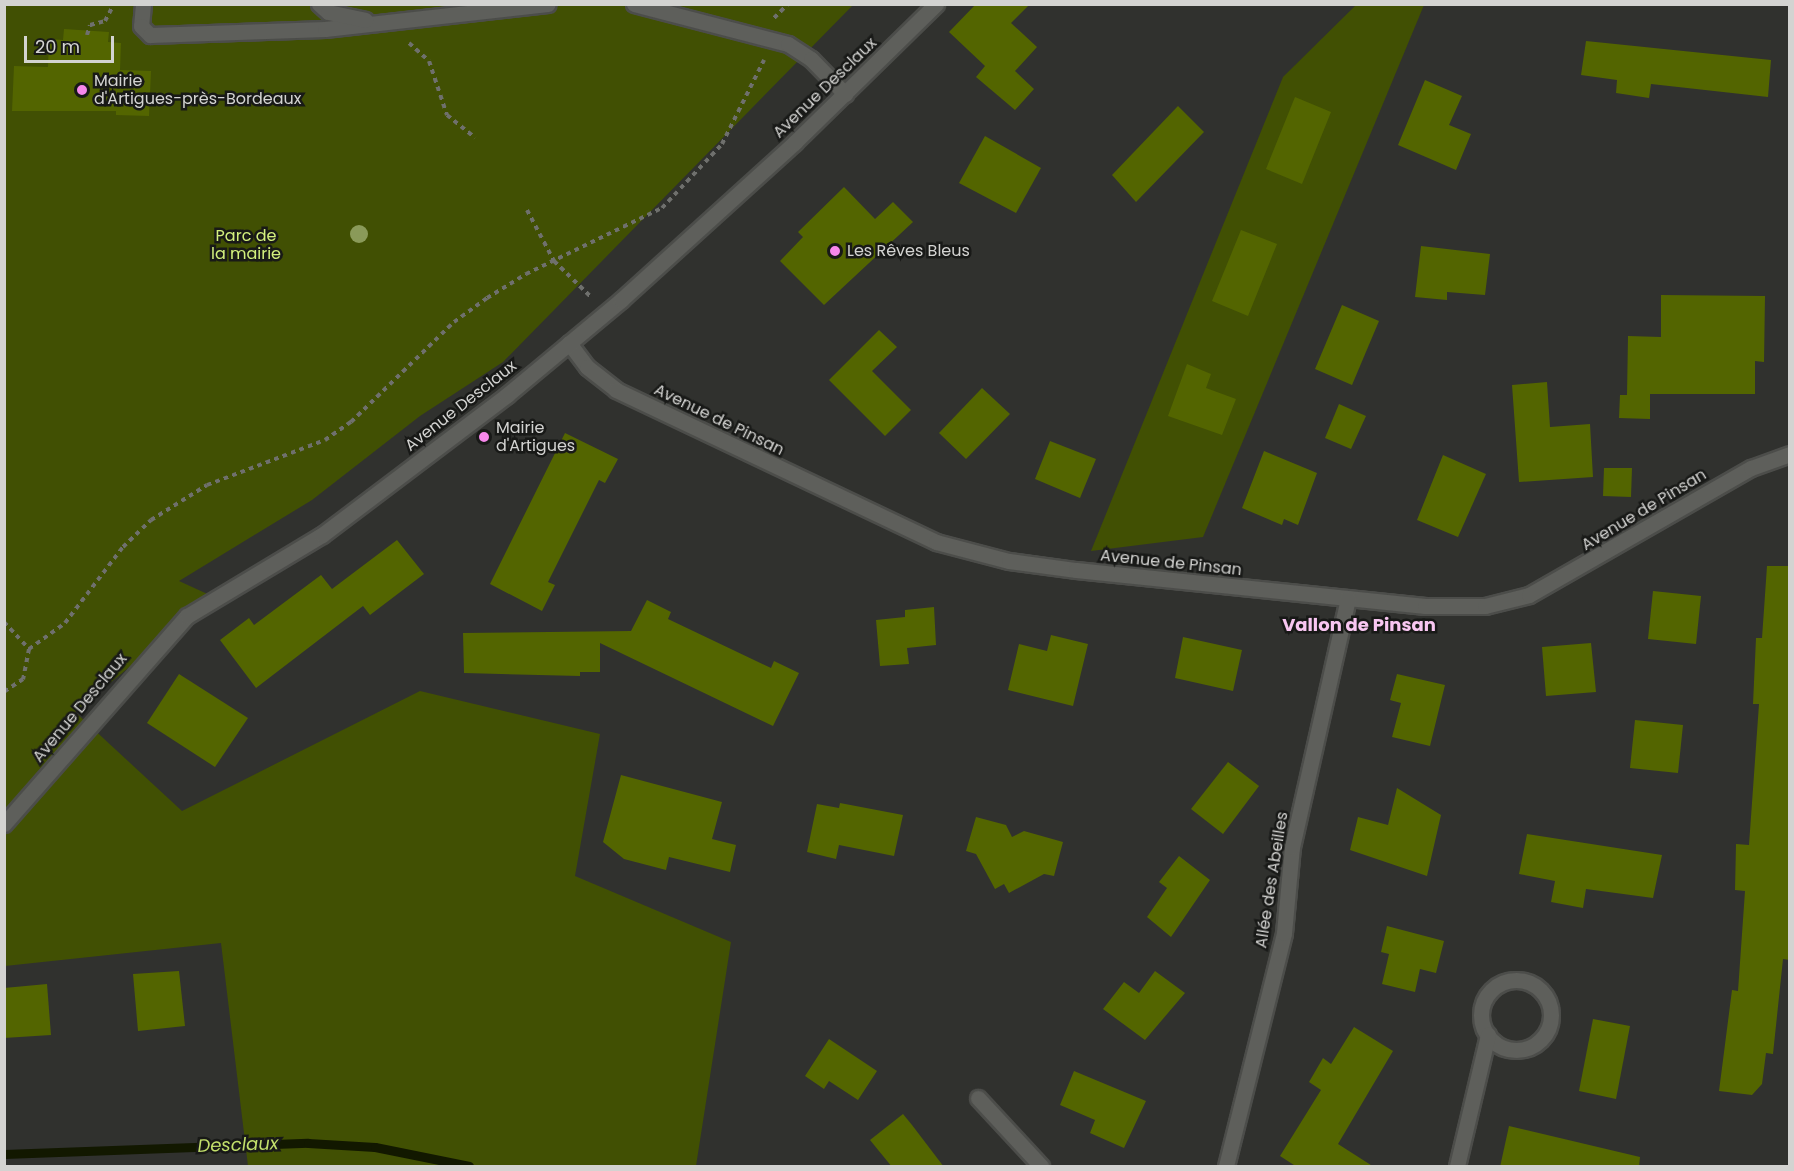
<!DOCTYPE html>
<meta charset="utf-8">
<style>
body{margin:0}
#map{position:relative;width:1794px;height:1171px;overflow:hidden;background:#30312e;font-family:Poppins,sans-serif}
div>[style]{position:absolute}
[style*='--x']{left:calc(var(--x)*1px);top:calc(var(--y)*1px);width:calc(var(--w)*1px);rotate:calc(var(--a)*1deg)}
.green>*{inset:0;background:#415003}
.stream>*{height:9px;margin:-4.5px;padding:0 4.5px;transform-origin:4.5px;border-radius:4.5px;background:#121800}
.building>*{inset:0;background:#536500}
.path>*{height:4px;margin-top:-2px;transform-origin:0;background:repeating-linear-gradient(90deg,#6f706d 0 4.5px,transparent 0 9px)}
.roads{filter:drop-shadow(2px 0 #4c4d4a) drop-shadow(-2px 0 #4c4d4a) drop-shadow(0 2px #4c4d4a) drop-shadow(0 -2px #4c4d4a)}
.service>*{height:15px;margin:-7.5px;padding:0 7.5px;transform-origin:7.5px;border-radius:7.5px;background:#5e5f5b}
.minor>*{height:15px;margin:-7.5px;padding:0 7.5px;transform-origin:7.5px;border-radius:7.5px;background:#5e5f5b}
.minor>.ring{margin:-7.5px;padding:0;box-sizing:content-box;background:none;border:15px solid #5e5f5b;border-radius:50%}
.tertiary>*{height:15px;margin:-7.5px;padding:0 7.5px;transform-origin:7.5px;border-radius:7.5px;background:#5e5f5b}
.trees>*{width:18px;height:18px;margin:-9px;border-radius:50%;background:#8a9a59}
.dots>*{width:16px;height:16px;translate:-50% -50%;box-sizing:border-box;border:3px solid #181917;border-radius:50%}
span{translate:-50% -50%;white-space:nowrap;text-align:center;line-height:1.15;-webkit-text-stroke:5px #181917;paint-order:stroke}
.poi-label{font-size:16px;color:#d3d3d1}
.left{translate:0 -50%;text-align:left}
.street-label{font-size:16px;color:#d3d3d1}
.park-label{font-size:16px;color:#d3f07d}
.neighbourhood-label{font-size:18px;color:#f8c6f1;font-weight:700}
.water-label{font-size:18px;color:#c2df6b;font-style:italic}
.frame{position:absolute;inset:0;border:6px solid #d3d3d1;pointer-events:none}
.scale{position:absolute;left:24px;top:36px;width:90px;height:27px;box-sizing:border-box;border:3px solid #d3d3d1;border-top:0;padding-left:8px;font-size:18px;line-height:21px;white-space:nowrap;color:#d3d3d1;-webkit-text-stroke:4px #181917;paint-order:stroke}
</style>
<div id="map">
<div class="green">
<div style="clip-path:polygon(4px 5px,853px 5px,503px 362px,420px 416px,312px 500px,179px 581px,214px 597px,75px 712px,182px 811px,420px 691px,600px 734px,575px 876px,731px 942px,696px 1166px,248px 1166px,221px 943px,5px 966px)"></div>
<div style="clip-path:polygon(1356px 5px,1424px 5px,1203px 537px,1091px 551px,1283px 77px)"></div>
</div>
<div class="stream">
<div style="--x:4;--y:1154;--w:304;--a:-2.1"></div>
<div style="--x:308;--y:1143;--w:67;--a:3.4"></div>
<div style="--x:375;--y:1147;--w:96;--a:11.4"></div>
</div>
<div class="building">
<div style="clip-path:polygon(976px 4px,1030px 4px,1011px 23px,1037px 47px,1015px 71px,1034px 89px,1015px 110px,976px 77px,985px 66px,949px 32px)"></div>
<div style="clip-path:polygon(64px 29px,109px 32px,108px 42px,121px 43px,120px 70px,151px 71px,149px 116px,116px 115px,116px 111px,12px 111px,14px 66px,48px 67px,49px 39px,63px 40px)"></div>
<div style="clip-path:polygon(1586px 41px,1771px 60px,1768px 97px,1651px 84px,1649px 98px,1616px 93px,1617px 80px,1581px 75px)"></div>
<div style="clip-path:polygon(1425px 80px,1462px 96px,1449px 125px,1471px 134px,1456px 170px,1398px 145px)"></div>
<div style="clip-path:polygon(1295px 97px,1331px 112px,1302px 184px,1266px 169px)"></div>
<div style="clip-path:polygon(1178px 106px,1204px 132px,1136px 202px,1112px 175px)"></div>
<div style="clip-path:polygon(985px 136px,1041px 168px,1016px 213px,959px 183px)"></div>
<div style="clip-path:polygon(844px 187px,875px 219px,893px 202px,913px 222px,824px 305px,780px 261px,803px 237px,798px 232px)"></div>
<div style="clip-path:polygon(1241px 230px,1277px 244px,1248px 316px,1212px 301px)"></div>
<div style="clip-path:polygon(1421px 246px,1490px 254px,1485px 295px,1447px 292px,1447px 300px,1415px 297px)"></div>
<div style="clip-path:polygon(1661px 295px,1765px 296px,1764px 362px,1755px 361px,1755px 394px,1650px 394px,1650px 419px,1619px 418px,1620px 395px,1627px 395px,1628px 336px,1661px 337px)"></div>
<div style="clip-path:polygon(1342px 305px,1379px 321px,1352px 385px,1315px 369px)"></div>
<div style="clip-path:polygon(879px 330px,897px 347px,872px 371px,911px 410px,885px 436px,829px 380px)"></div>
<div style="clip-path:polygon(1187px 364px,1211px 374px,1206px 388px,1236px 399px,1222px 435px,1168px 416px)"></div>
<div style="clip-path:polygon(1547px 382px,1550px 427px,1590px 424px,1593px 477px,1519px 482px,1512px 385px)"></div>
<div style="clip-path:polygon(982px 388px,1010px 414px,966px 459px,939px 433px)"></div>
<div style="clip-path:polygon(1339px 404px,1366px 416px,1351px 449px,1325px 438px)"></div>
<div style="clip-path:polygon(565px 433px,618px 459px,605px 483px,599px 480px,548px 582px,555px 585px,542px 611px,490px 584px)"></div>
<div style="clip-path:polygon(1050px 441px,1096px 459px,1080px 498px,1035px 479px)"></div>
<div style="clip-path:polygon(1264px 451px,1317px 473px,1298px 525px,1284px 519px,1282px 525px,1242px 508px)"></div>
<div style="clip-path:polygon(1443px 455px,1486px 474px,1458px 537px,1417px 520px)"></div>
<div style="clip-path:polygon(1604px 468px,1632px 468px,1631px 497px,1603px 496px)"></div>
<div style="clip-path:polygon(397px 540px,424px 574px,370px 615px,363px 606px,256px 688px,220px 640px,249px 618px,254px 625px,321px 575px,332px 589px)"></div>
<div style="clip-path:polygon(1767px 566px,1790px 566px,1790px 960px,1783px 959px,1773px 1054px,1766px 1053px,1762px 1084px,1752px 1095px,1719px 1091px,1732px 990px,1738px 991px,1745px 891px,1735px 890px,1736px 844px,1749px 845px,1759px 704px,1753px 704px,1756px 638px,1762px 638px)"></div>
<div style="clip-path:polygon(1653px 591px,1701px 596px,1696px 644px,1648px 639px)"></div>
<div style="clip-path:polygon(647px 600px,671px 612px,668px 619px,771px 668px,774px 661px,799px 673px,773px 726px,600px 643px,600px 672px,580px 672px,580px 676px,464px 673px,463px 633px,631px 631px)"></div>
<div style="clip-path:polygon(934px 607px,936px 645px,907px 648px,909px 664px,880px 666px,876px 620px,905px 617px,905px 610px)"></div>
<div style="clip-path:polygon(1051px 635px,1088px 644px,1073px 706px,1008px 690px,1019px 644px,1047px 651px)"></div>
<div style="clip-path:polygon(1183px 637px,1242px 650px,1233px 691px,1175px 678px)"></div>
<div style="clip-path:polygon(1591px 643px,1596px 692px,1546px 696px,1542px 647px)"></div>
<div style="clip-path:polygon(179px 674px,248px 718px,215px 767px,147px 723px)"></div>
<div style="clip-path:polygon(1397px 674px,1445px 685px,1430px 746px,1392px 737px,1401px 703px,1390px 700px)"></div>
<div style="clip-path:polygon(1635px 720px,1683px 725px,1678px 773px,1630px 768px)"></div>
<div style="clip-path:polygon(1228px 762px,1259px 786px,1223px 834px,1191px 809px)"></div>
<div style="clip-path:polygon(621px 775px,722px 802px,712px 839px,736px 845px,730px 872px,669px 857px,666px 870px,624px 859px,603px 842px)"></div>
<div style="clip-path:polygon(1397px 788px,1441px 815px,1427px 876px,1350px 850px,1358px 817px,1388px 825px)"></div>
<div style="clip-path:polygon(840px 803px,903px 815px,894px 856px,839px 845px,836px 859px,807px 852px,817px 804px,839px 808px)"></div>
<div style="clip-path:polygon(976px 817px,1006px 825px,1012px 837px,1024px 831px,1063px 842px,1054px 876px,1044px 874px,1009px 893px,1004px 884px,995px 889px,976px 854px,966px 851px)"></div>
<div style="clip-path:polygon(1527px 834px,1662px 855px,1653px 898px,1586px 889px,1583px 908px,1551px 902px,1555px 881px,1519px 874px)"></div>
<div style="clip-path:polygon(1179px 856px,1210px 880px,1171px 937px,1147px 917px,1167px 888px,1159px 882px)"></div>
<div style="clip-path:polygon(1387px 926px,1444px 941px,1436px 973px,1420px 969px,1415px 992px,1382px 984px,1389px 954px,1381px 952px)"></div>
<div style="clip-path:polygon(179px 971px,185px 1026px,138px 1031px,133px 974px)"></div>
<div style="clip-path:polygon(1155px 971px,1185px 993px,1145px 1040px,1103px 1009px,1124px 982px,1139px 993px)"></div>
<div style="clip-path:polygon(47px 984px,51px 1035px,4px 1038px,4px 988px)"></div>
<div style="clip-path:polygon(1593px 1019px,1630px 1026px,1616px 1099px,1579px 1091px)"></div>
<div style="clip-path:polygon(1354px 1027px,1393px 1051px,1338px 1144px,1374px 1167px,1297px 1167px,1280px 1156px,1321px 1090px,1309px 1082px,1323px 1058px,1331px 1064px)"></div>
<div style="clip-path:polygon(829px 1039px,877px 1071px,858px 1100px,829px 1081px,824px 1089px,805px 1076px)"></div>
<div style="clip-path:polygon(1074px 1071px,1146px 1101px,1124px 1148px,1090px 1133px,1095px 1120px,1060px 1105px)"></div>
<div style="clip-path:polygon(903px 1114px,912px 1125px,944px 1167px,892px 1167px,870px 1140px)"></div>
<div style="clip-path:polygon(1509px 1126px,1640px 1157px,1639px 1167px,1500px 1167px)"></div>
</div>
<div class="path">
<div style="--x:774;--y:18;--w:20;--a:-45"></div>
<div style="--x:87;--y:35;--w:10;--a:-73"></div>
<div style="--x:90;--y:25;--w:16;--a:-15"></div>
<div style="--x:105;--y:21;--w:19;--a:-62"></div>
<div style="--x:409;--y:43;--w:27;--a:42"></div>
<div style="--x:429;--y:61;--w:57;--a:71.6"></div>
<div style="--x:447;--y:115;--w:36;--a:39"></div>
<div style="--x:527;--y:210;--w:58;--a:62.1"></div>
<div style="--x:554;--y:261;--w:52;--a:44.2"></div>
<div style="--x:4;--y:622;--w:37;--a:47"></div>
<div style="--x:29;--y:649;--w:31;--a:101"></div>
<div style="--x:23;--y:679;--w:23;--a:146"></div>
<div style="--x:29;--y:649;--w:44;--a:-35.8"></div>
<div style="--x:65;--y:623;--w:96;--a:-52.7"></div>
<div style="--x:123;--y:547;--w:39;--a:-44"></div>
<div style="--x:151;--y:520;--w:66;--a:-32"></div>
<div style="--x:207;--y:485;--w:126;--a:-20.9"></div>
<div style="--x:325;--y:440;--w:32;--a:-35"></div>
<div style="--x:351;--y:422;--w:144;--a:-44.2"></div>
<div style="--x:454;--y:322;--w:41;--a:-36"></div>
<div style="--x:487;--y:298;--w:46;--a:-31.6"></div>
<div style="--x:526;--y:274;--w:151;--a:-25.9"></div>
<div style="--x:662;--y:208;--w:88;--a:-46.8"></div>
<div style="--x:722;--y:144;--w:94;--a:-63.4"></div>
</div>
<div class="roads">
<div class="service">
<div style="--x:143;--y:4;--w:22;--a:95"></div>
<div style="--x:141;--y:26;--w:13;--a:45"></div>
<div style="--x:150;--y:35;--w:175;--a:-2"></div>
<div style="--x:325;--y:29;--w:224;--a:-6.4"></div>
<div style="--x:319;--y:4;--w:12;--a:42"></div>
<div style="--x:328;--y:12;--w:38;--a:12"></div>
<div style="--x:634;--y:4;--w:159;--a:14.6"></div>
<div style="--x:788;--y:44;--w:27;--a:33"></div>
<div style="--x:811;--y:59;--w:49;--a:45.8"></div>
</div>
<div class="minor">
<div style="--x:569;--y:343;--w:30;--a:53"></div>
<div style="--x:587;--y:367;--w:37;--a:38"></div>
<div style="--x:616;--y:390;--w:354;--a:25.4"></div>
<div style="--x:936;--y:542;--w:75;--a:14.6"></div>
<div style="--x:1009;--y:561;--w:68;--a:7.7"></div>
<div style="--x:1076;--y:570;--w:351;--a:5.9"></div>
<div style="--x:1425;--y:606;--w:60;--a:0"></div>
<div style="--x:1485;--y:606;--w:45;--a:-14"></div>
<div style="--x:1529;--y:595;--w:256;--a:-29.8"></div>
<div style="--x:1751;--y:468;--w:41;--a:-19.7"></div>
<div class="ring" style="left:1481px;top:980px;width:55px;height:55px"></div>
<div style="--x:978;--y:1098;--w:93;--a:47.2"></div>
<div style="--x:1226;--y:1166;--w:240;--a:-76"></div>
<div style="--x:1284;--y:933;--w:86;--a:-84.7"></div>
<div style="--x:1292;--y:847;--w:255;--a:-77.3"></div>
<div style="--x:1457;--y:1166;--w:135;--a:-76.7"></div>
</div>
<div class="tertiary">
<div style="--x:4;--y:824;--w:277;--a:-48.7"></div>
<div style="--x:187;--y:616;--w:157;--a:-31"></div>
<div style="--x:322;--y:535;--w:232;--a:-37.1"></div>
<div style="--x:507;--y:395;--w:148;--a:-39.8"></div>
<div style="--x:621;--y:300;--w:234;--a:-42.2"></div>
<div style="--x:794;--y:143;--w:199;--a:-44.4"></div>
</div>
</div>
<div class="trees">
<div style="left:359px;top:234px"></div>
</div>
<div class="dots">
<div style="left:82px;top:90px;background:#f788eb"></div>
<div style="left:835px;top:251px;background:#f788eb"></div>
<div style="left:484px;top:437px;background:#f788eb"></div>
</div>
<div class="poi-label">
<span class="left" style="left:94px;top:90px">Mairie<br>d'Artigues-près-Bordeaux</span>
<span class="left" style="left:847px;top:251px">Les Rêves Bleus</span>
<span class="left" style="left:496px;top:437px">Mairie<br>d'Artigues</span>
</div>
<div class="street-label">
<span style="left:825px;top:88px;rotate:-44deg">Avenue Desclaux</span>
<span style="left:461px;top:406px;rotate:-38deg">Avenue Desclaux</span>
<span style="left:719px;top:420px;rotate:26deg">Avenue de Pinsan</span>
<span style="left:1644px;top:510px;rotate:-31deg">Avenue de Pinsan</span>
<span style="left:1171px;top:563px;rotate:6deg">Avenue de Pinsan</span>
<span style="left:80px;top:708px;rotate:-50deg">Avenue Desclaux</span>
<span style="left:1272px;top:880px;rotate:-81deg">Allée des Abeilles</span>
</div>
<div class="park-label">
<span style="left:246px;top:245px">Parc de<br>la mairie</span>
</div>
<div class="neighbourhood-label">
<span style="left:1359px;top:625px">Vallon de Pinsan</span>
</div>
<div class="water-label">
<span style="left:238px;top:1145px;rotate:-2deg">Desclaux</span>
</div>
<div class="frame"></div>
<div class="scale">20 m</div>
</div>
